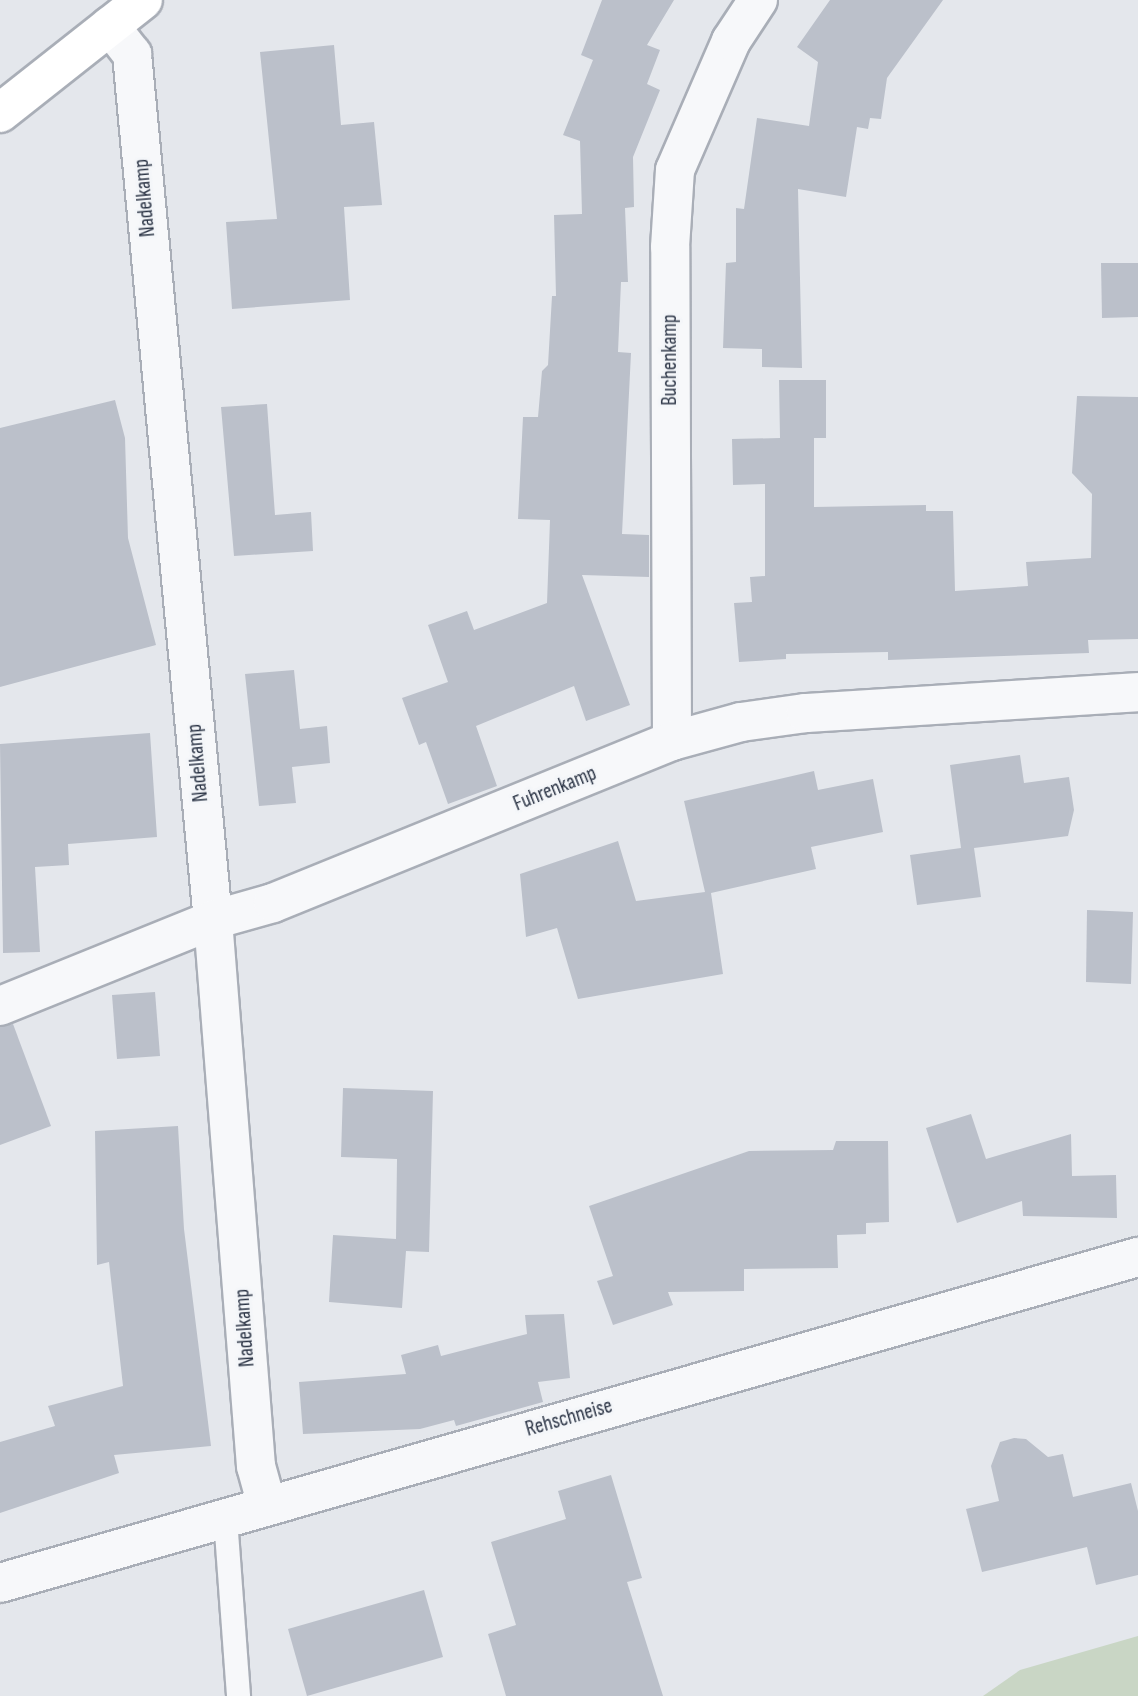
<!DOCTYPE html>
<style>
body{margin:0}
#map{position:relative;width:1138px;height:1696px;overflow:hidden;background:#e4e7ec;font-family:"Sofia Sans Condensed",sans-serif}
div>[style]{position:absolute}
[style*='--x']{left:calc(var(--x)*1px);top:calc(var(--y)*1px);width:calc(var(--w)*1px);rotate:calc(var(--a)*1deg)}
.green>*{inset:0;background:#c9d6c5}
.building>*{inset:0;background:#bbc0ca}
.roads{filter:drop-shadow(2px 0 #a9aeb7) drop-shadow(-2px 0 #a9aeb7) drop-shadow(0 2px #a9aeb7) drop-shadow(0 -2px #a9aeb7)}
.lane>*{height:23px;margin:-11.5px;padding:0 11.5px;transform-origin:11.5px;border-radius:11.5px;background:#f7f8fa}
.street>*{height:38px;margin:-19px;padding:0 19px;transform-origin:19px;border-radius:19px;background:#f7f8fa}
.secondary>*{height:38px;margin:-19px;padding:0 19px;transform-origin:19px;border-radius:19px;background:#fff}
span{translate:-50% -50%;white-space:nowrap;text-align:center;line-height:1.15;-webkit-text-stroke:6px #f4f6f9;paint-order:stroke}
.street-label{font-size:21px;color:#2b3445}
</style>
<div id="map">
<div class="green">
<div style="clip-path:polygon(1138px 1636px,1138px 1696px,983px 1696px,1020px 1670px)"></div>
</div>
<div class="building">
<div style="clip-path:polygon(602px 0,674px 0,647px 45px,660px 50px,647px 84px,660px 90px,633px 157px,634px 207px,625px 208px,628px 282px,621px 282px,618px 352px,631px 353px,622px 534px,649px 535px,649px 577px,582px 575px,630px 705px,586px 721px,574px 686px,476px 726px,497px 786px,448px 804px,426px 742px,419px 745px,402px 698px,448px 682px,428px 625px,467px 611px,474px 630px,547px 603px,550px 520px,518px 519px,523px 417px,538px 417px,542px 371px,548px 365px,552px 296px,556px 296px,554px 215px,582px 214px,580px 141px,563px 135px,593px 60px,581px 55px)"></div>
<div style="clip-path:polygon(830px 0,943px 0,887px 78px,881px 119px,870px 118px,868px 129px,857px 127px,846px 197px,798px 189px,802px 368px,762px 367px,762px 349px,723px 348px,726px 263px,736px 262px,736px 208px,744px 209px,757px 118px,809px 126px,818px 62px,797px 47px)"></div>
<div style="clip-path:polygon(334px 45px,341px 125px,374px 122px,382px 205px,344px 207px,350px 300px,232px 309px,226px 222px,277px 219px,260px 52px)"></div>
<div style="clip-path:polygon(1101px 263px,1138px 263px,1138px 317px,1102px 318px)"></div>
<div style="clip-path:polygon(779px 380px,826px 380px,826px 438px,814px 438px,814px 507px,926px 505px,926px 511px,953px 511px,955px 591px,1028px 586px,1026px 562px,1091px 558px,1092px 494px,1072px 473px,1077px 396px,1138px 397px,1138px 639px,1088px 640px,1089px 653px,888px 660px,888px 652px,786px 654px,786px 659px,739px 662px,734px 603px,752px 602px,750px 577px,765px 576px,765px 484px,733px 485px,732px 439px,780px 438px)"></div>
<div style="clip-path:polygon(115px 400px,125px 438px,128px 538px,156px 645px,0 687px,0 428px)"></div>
<div style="clip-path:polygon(267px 404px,275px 515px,311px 512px,313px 551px,234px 556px,221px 407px)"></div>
<div style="clip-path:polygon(294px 670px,300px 729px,327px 726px,330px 763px,292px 767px,296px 803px,259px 806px,245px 674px)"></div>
<div style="clip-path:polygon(150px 733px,157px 837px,68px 844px,69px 865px,35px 867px,40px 952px,3px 953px,0 744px)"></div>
<div style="clip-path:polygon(1020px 755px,1024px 783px,1069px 777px,1074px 810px,1068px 836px,974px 848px,981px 897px,917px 905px,910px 855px,961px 848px,950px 765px)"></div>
<div style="clip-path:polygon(814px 771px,818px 790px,873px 779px,883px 832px,811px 847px,816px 869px,711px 893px,723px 974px,578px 999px,557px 928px,526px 937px,520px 874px,618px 841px,636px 901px,705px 892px,684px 801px)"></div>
<div style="clip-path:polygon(1087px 910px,1133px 912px,1131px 984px,1086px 982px)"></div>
<div style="clip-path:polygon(155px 992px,160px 1056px,117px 1059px,112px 995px)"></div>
<div style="clip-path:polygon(13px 1024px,51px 1126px,0 1145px,0 1027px)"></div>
<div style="clip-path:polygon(343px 1088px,433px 1091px,429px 1252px,406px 1251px,402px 1308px,329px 1302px,333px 1235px,396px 1239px,397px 1159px,341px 1157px)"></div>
<div style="clip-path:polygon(971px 1114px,986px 1159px,1071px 1134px,1072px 1176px,1116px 1175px,1117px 1218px,1023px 1216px,1022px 1201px,957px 1223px,926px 1128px)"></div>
<div style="clip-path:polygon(178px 1126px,184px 1229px,211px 1446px,114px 1455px,119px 1473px,0 1513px,0 1442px,55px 1426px,48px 1406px,123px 1386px,109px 1262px,97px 1265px,95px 1131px)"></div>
<div style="clip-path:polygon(836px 1141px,888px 1141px,889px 1222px,866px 1223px,866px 1234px,837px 1235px,838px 1268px,744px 1269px,744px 1291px,668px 1292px,673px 1305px,613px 1325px,597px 1281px,613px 1276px,589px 1206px,749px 1151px,833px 1150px)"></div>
<div style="clip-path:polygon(564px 1314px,570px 1378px,538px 1382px,543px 1402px,456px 1426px,454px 1420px,420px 1429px,303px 1434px,299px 1382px,406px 1374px,401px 1355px,438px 1345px,441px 1356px,527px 1334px,525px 1315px)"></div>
<div style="clip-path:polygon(1014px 1438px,1026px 1439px,1048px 1457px,1063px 1454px,1073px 1497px,1131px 1483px,1138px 1511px,1138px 1575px,1096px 1585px,1087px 1547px,982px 1572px,966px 1509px,999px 1501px,991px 1466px,1000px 1442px)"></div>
<div style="clip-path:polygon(611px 1475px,642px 1578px,627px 1582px,663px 1696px,506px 1696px,488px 1634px,516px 1625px,491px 1542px,566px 1519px,558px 1491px)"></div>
<div style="clip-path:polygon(424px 1590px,443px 1657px,307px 1696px,288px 1629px)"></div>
</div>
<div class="roads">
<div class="lane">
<div style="--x:225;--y:1518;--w:178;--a:85.8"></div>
</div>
<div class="street">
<div style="--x:110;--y:26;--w:36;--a:52"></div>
<div style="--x:132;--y:54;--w:870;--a:84.66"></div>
<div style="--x:213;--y:920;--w:548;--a:85.5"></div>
<div style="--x:256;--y:1466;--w:41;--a:74.6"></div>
<div style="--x:672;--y:741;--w:494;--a:-90.2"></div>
<div style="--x:670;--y:247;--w:77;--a:-86.3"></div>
<div style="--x:675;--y:170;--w:141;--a:-66.5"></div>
<div style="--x:731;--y:41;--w:49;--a:-56.6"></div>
<div style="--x:0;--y:1006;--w:230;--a:-22"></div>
<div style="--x:213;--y:920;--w:62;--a:-15.8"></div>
<div style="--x:273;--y:903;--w:431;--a:-22.1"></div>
<div style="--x:672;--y:741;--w:72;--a:-15.4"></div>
<div style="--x:741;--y:722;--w:66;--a:-7.9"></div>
<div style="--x:806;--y:713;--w:333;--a:-3.6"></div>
<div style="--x:0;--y:1583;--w:1184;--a:-15.99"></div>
</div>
<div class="secondary">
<div style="--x:0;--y:113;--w:182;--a:-38.3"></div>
</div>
</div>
<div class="street-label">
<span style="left:145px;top:198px;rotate:-95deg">Nadelkamp</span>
<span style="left:670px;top:360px;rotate:-90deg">Buchenkamp</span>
<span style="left:198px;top:763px;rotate:-95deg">Nadelkamp</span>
<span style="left:555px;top:789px;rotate:-22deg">Fuhrenkamp</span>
<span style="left:245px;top:1328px;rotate:-94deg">Nadelkamp</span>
<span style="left:569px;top:1418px;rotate:-16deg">Rehschneise</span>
</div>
</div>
